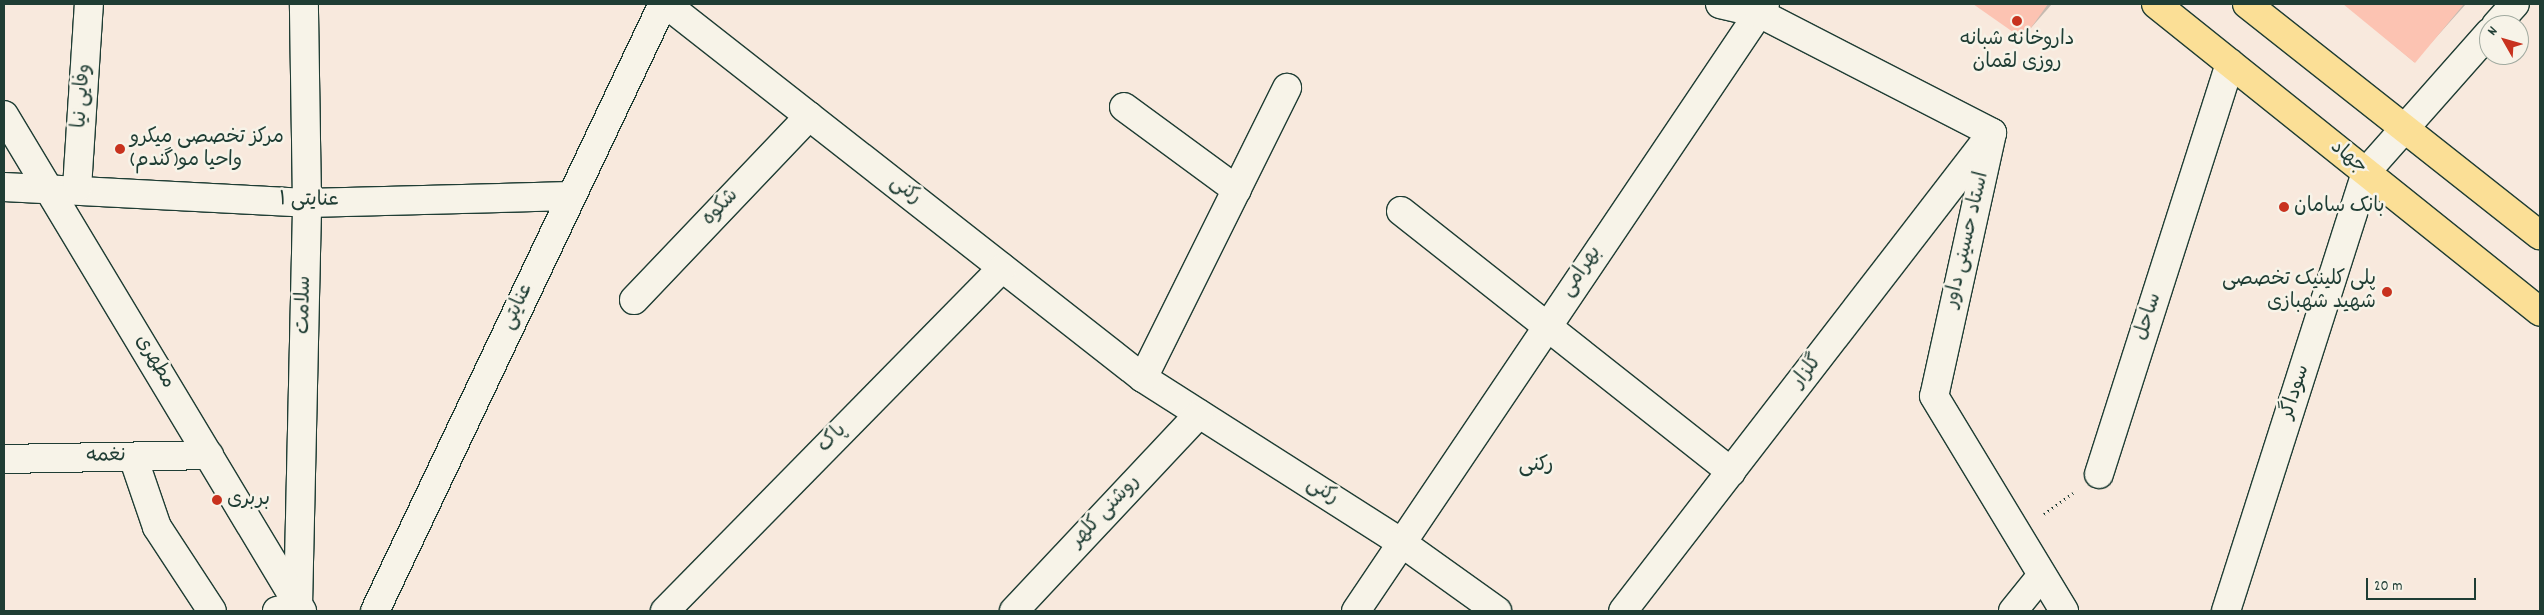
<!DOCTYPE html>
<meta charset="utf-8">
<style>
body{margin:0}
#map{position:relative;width:2544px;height:615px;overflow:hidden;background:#f8e9dd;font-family:Dekko,"Playpen Sans Arabic",sans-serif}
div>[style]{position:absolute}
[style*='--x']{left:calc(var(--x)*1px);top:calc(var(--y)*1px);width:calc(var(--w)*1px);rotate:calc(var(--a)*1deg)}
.shadow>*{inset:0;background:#0003}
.building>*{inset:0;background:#fcc3b2}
.path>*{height:3px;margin-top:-1.5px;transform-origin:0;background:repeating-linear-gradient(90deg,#1f3d34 0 1px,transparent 0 5px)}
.roads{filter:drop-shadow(1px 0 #1f3d34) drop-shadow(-1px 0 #1f3d34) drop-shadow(0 1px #1f3d34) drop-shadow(0 -1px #1f3d34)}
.minor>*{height:28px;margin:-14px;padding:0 14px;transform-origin:14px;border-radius:14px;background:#f7f3e8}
.tertiary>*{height:28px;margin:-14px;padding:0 14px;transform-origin:14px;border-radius:14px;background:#f7f3e8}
.primary>*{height:28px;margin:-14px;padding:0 14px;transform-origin:14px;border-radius:14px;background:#fbdf96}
.dots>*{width:14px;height:14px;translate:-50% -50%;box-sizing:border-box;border:2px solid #f7f3e8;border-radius:50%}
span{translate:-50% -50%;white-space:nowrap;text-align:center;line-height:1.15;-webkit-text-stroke:5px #f7f3e8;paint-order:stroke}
.poi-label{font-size:20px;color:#1f3d34}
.left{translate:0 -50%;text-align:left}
.right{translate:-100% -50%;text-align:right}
.street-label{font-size:20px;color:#1f3d34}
.neighbourhood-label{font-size:21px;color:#1f3d34}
.frame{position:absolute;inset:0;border:5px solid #1f3d34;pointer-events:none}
.north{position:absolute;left:2479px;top:15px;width:50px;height:50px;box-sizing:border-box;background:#f7f3e8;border:1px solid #a1aaa0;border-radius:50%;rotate:308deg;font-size:14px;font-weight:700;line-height:20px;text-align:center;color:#1f3d34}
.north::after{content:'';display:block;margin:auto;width:18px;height:22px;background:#c8321e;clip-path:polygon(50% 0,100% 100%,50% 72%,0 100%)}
.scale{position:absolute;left:2366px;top:578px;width:110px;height:22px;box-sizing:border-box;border:2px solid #1f3d34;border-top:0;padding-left:6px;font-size:15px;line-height:18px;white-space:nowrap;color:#1f3d34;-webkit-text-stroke:4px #f7f3e8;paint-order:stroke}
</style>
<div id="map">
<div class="shadow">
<div style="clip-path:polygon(1976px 4px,2052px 4px,2023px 37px)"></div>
<div style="clip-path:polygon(2345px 4px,2466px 4px,2414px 62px)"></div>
</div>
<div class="building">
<div style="clip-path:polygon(1973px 4px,2048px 4px,2023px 39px)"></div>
<div style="clip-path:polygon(2343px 4px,2464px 4px,2415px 63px)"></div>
</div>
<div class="path">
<div style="--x:2044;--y:514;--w:36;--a:-36"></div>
</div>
<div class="roads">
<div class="minor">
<div style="--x:666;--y:4;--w:606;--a:38.1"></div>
<div style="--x:1143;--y:378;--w:307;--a:32.5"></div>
<div style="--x:1402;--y:543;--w:117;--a:35.6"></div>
<div style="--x:1124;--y:107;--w:140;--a:36.3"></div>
<div style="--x:4;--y:187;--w:303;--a:3"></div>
<div style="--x:307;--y:203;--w:263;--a:-1.5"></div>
<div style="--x:77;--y:188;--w:184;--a:-86.3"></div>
<div style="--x:1401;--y:211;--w:421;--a:38.3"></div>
<div style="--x:634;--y:300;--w:254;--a:-46.4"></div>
<div style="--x:1143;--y:378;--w:324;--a:-63.6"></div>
<div style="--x:133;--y:457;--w:74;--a:71.1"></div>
<div style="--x:157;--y:527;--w:100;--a:56.8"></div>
<div style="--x:4;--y:459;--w:205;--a:-1.1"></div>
<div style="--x:2099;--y:474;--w:431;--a:-72.3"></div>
<div style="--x:277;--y:611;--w:22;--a:-13"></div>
<div style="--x:298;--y:606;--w:403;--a:-88.7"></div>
<div style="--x:307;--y:203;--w:199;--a:-90.9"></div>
<div style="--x:375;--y:611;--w:672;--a:-64.62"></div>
<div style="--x:665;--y:611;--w:481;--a:-45.5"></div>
<div style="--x:1014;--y:611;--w:270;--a:-46.8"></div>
<div style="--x:1356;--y:611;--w:732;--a:-56.03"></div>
<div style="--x:1623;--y:611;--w:604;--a:-52.33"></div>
<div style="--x:2013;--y:611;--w:46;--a:-51.1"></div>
<div style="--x:2226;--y:611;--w:461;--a:-72.3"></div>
</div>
<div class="tertiary">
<div style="--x:1720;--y:4;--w:40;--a:13"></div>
<div style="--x:1759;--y:13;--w:262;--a:27.2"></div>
<div style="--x:1992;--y:133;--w:269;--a:102.4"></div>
<div style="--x:1934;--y:396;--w:251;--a:58.8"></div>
<div style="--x:2496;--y:25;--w:28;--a:-48"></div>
<div style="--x:4;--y:115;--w:579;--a:59"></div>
<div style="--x:2366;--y:172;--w:186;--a:-48.5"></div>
</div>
<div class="primary">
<div style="--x:2156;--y:4;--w:492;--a:38.7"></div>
<div style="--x:2247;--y:4;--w:373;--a:38.3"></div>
</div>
</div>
<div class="dots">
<div style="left:2017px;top:21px;background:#c8321e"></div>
<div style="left:120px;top:149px;background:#c8321e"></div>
<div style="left:2284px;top:207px;background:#c8321e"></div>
<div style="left:2387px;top:292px;background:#c8321e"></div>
<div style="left:217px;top:500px;background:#c8321e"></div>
</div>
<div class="poi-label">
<span style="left:2017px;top:52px">داروخانه شبانه<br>روزی لقمان</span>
<span class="left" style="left:130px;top:150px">مرکز تخصصی میکرو<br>واحیا مو(گندم)</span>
<span class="left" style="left:2294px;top:207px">بانک سامان</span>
<span class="right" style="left:2376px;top:292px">پلی کلینیک تخصصی<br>شهید شهبازی</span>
<span class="left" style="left:227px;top:500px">بربری</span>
</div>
<div class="street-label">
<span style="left:83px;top:96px;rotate:-86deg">وفایی نیا</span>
<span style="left:2348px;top:158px;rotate:39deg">جهاد</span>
<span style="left:905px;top:191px;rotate:38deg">رکنی</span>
<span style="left:309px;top:201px;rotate:1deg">عنایتی ۱</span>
<span style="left:721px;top:208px;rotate:-46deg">شکوه</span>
<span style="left:1968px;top:240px;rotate:-77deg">استاد حسینی داور</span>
<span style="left:1582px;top:272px;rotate:-56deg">بهرامی</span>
<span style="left:305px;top:305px;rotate:-89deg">سلامت</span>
<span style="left:518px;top:307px;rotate:-65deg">عنایتی</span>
<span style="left:2149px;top:317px;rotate:-72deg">ساحل</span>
<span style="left:154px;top:362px;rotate:59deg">مطهری</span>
<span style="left:1808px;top:372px;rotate:-52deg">گلزار</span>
<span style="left:2296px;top:392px;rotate:-72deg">سوداگر</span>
<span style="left:833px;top:439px;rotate:-45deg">پاک</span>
<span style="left:106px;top:457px;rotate:-1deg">نغمه</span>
<span style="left:1322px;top:492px;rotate:32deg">رکنی</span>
<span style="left:1106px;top:512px;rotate:-47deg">روشنی کلهر</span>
</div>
<div class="neighbourhood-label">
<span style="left:1536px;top:466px">رکنی</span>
</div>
<div class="frame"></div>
<div class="north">N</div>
<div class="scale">20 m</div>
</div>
